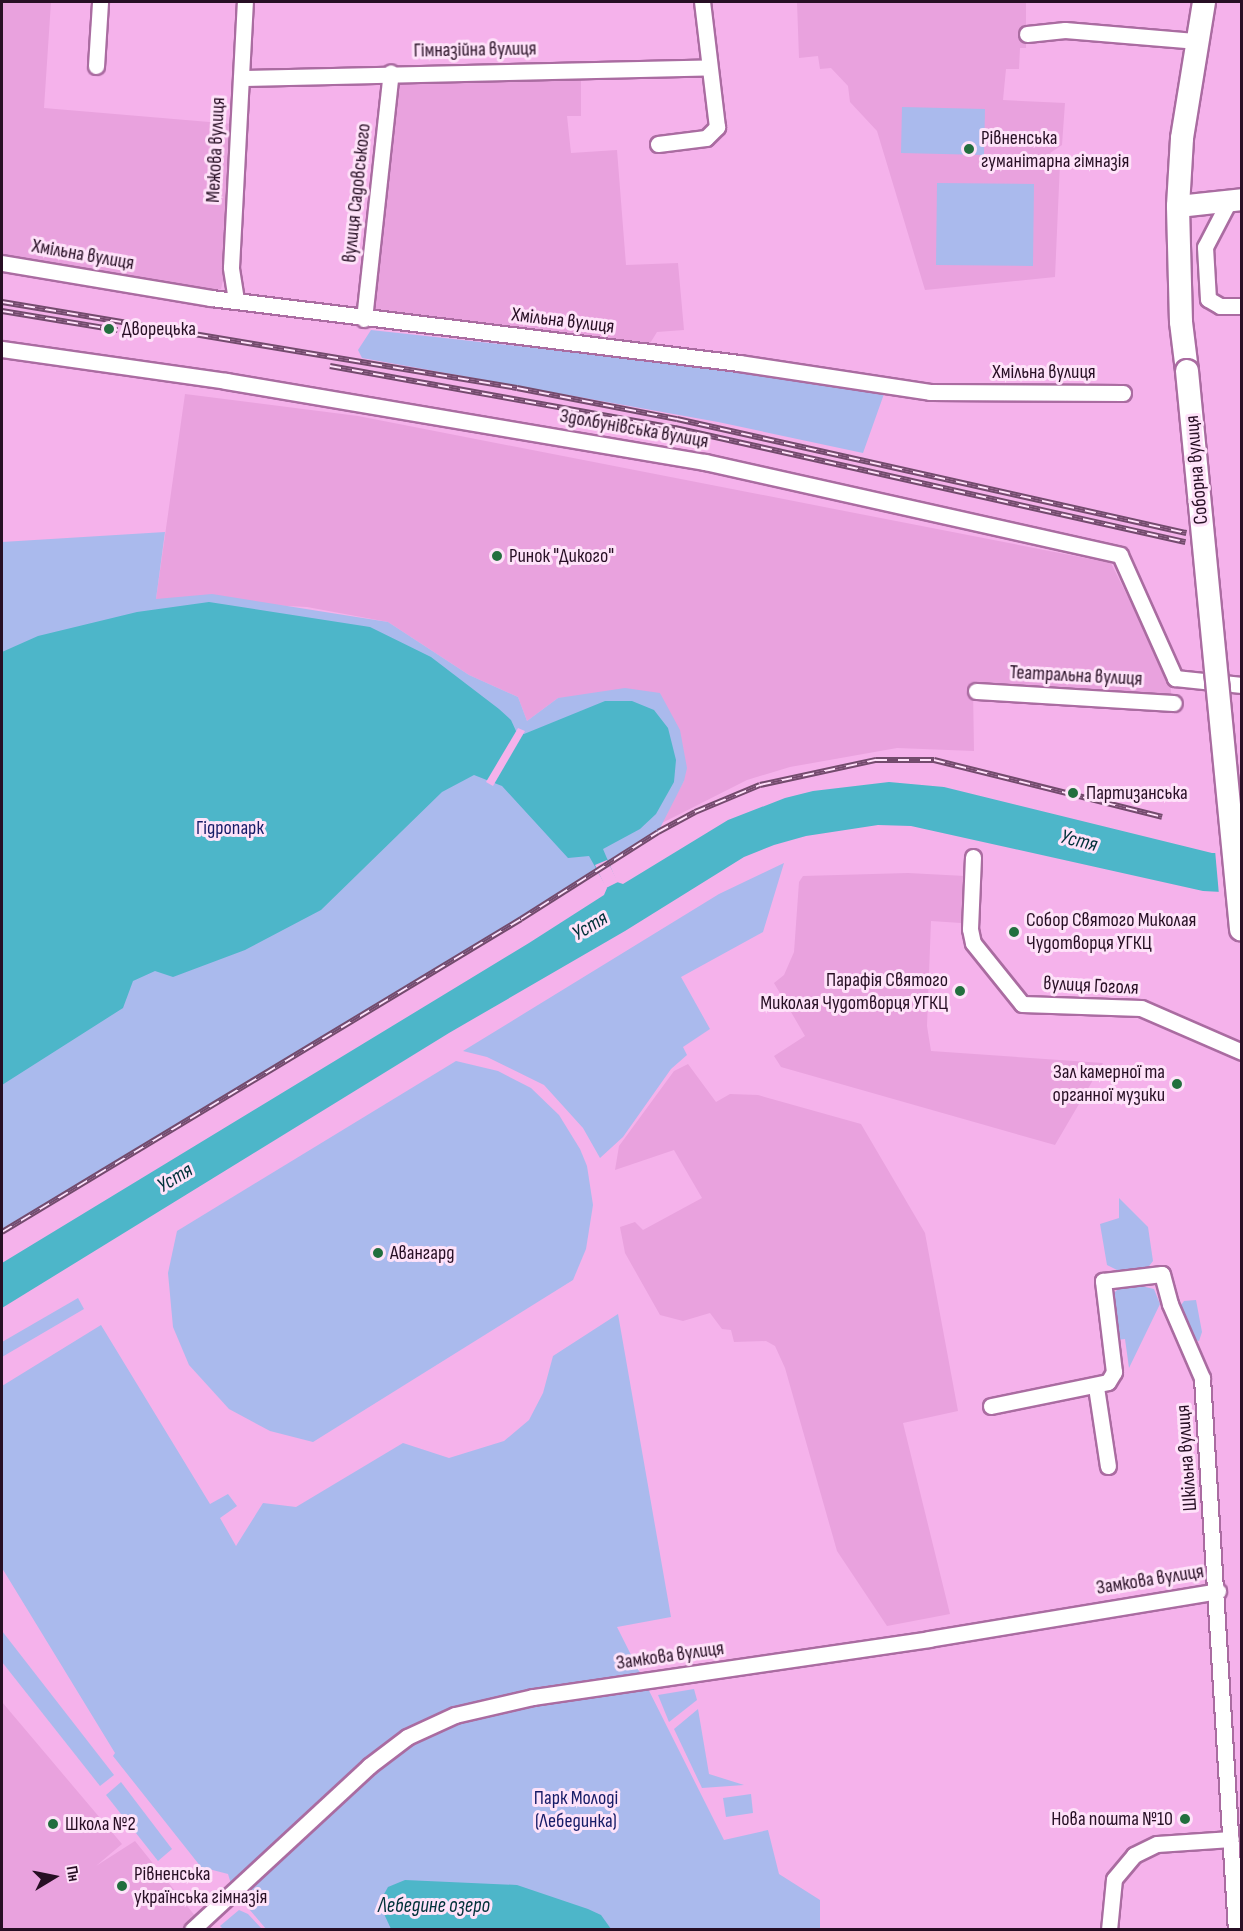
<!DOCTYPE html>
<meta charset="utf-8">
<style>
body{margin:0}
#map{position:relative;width:1243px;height:1931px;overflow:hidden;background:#f5b2eb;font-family:"Sofia Sans Condensed",sans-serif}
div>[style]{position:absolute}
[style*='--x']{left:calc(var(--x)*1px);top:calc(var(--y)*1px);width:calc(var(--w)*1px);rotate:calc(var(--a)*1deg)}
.built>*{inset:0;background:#e9a2de}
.green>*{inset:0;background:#aabaed}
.water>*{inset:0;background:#4db6c9}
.pier>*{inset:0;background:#f5b2eb}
.roads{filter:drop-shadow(2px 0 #aa6ca1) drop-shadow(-2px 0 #aa6ca1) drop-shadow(0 2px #aa6ca1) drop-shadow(0 -2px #aa6ca1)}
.street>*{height:15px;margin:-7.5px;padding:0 7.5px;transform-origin:7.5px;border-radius:7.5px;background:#fff}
.secondary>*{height:21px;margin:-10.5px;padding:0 10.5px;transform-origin:10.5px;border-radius:10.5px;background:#fff}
.primary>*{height:22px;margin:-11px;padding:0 11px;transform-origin:11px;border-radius:11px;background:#fff}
.rail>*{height:6px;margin-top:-3px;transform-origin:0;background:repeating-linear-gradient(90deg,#fee2f9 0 11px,#734b6d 0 22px);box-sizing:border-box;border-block:2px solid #734b6d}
.bridges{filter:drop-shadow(2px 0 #aa6ca1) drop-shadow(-2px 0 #aa6ca1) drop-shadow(0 2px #aa6ca1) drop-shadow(0 -2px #aa6ca1)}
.primary-bridge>*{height:22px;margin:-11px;padding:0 11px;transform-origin:11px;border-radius:11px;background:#fff}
.dots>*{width:16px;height:16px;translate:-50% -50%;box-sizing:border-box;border:3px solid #fee2f9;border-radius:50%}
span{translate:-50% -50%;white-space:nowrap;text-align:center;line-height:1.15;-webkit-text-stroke:6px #fee2f9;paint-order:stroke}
.street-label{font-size:20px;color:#270f24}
.poi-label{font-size:20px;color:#270f24}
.left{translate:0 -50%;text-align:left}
.right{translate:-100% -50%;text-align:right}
.park-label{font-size:20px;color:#161c67}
.water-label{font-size:21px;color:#003139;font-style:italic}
.frame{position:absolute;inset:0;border:3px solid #270f24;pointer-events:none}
.north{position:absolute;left:24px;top:1847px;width:60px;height:60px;-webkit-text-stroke:4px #fee2f9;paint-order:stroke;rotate:80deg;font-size:16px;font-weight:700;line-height:24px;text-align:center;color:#270f24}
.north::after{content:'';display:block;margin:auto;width:21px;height:27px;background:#270f24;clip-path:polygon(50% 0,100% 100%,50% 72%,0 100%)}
</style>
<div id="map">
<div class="built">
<div style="clip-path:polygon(2px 2px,51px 2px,44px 108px,233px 124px,226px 267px,221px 289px,213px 291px,2px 257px)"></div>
<div style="clip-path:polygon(797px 2px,1026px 2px,1026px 48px,1020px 48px,1019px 69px,1006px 69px,1003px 100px,1065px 103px,1062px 145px,1050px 153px,1060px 163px,1055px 277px,925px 290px,877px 131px,850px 102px,848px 86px,831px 68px,820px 69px,818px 56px,799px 58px)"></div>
<div style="clip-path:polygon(581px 73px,581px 116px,567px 116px,571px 153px,617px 150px,626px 265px,678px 263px,684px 330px,657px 332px,649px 345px,531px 328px,369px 313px,395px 76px)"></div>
<div style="clip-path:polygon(185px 394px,358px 416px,1111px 563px,1170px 682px,1172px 701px,973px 689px,974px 751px,897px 748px,790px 767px,747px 780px,660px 824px,684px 781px,660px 693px,558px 698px,527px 721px,518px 697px,469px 675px,388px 622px,307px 607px,156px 599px)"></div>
<div style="clip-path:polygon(908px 873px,965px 876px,961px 923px,931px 921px,927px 1026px,931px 1051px,1103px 1063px,1055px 1145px,781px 1067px,774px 1056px,805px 1036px,774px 983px,784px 975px,794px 952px,799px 882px,803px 876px)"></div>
<div style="clip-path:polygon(688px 1064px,716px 1102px,730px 1094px,758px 1095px,861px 1124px,925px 1233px,958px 1411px,903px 1423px,950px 1614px,887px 1626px,837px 1551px,785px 1368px,775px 1346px,766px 1341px,734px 1342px,731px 1330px,722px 1329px,710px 1313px,683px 1321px,660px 1315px,625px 1253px,620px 1227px,635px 1222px,643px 1230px,702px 1198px,674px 1150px,615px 1170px,619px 1146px,674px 1071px)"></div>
<div style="clip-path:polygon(2px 1702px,122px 1844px,96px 1866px,135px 1841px,200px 1922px,192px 1929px,2px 1928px)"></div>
</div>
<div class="green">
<div style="clip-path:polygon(902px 107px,985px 109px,984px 155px,901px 153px)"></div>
<div style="clip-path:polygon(937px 183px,1034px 184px,1033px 266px,936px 265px)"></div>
<div style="clip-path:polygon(371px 330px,737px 370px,884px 394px,863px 453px,718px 422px,362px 358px,358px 350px)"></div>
<div style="clip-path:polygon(165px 532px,156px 599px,212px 594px,388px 622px,469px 675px,518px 697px,527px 721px,558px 698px,625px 688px,660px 693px,680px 730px,687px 768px,684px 781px,658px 832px,521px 919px,2px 1232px,2px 542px)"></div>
<div style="clip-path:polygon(784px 863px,763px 932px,681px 977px,710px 1029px,683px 1047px,687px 1055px,671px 1069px,623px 1137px,600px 1158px,583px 1128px,544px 1085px,487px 1057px,463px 1051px,719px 894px)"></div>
<div style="clip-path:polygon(456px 1061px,498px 1071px,531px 1088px,559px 1115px,580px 1149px,587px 1166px,593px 1205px,586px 1249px,573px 1280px,313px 1442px,270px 1431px,229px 1409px,189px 1365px,173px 1327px,168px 1273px,177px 1231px)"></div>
<div style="clip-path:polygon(1119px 1198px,1148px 1227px,1153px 1261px,1146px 1270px,1117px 1270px,1107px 1265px,1100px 1224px,1119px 1218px)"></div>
<div style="clip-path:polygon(1137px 1285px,1154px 1289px,1160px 1304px,1129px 1368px,1125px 1339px,1116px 1340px,1110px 1297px,1121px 1286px)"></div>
<div style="clip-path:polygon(78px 1298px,84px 1309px,2px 1357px,2px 1342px)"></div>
<div style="clip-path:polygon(1196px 1300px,1202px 1332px,1199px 1341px,1194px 1340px,1179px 1308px,1184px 1301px)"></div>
<div style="clip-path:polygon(618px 1314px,671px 1617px,617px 1627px,724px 1840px,768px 1830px,779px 1874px,820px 1900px,820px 1929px,266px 1929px,233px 1890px,228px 1874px,201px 1867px,113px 1756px,115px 1753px,2px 1568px,2px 1386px,101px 1325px,210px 1504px,228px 1494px,237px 1506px,220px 1518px,236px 1546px,263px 1503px,296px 1507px,403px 1443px,449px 1458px,504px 1441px,529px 1420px,543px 1393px,553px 1356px)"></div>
<div style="clip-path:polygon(2px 1631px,114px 1775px,100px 1786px,2px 1662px)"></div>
<div style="clip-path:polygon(694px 1689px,697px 1700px,669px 1722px,658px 1695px)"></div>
<div style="clip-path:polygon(698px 1709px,709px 1774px,744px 1785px,702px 1788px,674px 1729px)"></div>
<div style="clip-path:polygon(121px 1782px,172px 1849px,158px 1861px,106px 1795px)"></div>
<div style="clip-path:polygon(751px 1794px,753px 1813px,726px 1817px,723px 1798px)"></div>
<div style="clip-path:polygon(239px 1910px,248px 1914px,262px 1929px,223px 1929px,220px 1926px)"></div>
</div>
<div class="water">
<div style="clip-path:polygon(209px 602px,370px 627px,431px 657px,499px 709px,511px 720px,516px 731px,524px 734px,605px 701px,632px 701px,654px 710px,668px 728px,676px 760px,674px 782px,656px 814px,640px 829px,603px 849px,617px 882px,623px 884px,728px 820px,785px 798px,813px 791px,889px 782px,944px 787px,1212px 853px,1241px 853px,1241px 893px,1203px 891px,911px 826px,878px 825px,806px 836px,774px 845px,744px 857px,625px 931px,449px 1033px,2px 1308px,2px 1263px,529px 943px,604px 895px,607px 888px,589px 856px,568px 858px,502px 786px,474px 775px,442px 792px,321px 910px,245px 950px,173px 977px,155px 971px,133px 981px,123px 1008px,2px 1085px,2px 652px,38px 636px,137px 612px)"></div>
<div style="clip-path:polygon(405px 1880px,517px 1885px,588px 1909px,601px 1915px,611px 1929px,391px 1929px,379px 1903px,388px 1887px)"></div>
</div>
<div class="pier">
<div style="clip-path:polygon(518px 728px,525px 731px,493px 786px,486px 782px)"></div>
<div style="clip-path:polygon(1215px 850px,1242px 850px,1242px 896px,1219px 895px)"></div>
<div style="clip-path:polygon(607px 860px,618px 882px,606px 888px,595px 865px)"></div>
</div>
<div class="roads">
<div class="street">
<div style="--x:1027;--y:34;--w:38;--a:-6"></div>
<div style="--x:1065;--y:30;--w:130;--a:4.8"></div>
<div style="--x:96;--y:66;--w:64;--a:-86.4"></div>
<div style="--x:241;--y:78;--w:468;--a:-1.3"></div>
<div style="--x:658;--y:144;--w:48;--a:-7.1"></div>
<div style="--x:706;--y:138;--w:16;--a:-45"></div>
<div style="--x:717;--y:127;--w:126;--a:-96.8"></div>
<div style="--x:1230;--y:199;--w:54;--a:117.5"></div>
<div style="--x:1205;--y:247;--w:52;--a:86.7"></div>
<div style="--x:1208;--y:299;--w:14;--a:30"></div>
<div style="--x:1220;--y:306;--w:22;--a:0"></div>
<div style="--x:2;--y:263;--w:212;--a:9.5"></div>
<div style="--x:211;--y:298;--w:532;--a:7.02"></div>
<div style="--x:739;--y:363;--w:193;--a:8.6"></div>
<div style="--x:930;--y:392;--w:193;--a:0.3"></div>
<div style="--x:236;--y:300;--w:33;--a:-99"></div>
<div style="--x:231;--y:267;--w:265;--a:-87"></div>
<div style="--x:364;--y:319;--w:248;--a:-83.8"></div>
<div style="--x:2;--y:349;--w:226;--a:8.1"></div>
<div style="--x:226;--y:381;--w:486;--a:9.6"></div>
<div style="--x:705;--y:462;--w:425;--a:12.6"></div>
<div style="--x:1120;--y:555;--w:135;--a:65.9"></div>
<div style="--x:1175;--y:678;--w:67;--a:6"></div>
<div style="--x:976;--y:691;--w:198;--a:3.5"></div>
<div style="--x:973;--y:857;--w:72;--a:92.4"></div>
<div style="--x:970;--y:929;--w:14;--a:78"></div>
<div style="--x:973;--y:943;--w:78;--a:51.2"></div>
<div style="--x:1022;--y:1004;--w:119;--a:1.9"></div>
<div style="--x:1141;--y:1008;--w:110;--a:23.5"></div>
<div style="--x:1096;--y:1387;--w:80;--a:81.4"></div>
<div style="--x:991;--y:1406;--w:119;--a:-11.6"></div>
<div style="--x:1108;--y:1382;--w:12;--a:-59"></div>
<div style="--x:1114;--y:1372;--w:92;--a:-96.9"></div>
<div style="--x:1103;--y:1281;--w:59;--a:-6.8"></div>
<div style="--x:1162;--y:1274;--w:31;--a:75"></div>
<div style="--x:1170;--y:1304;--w:81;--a:66.6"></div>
<div style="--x:1202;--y:1378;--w:553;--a:86.48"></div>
<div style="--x:192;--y:1930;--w:241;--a:-42.8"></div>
<div style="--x:369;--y:1766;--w:48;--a:-37.3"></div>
<div style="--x:407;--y:1737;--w:53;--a:-24.6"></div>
<div style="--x:455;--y:1715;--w:80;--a:-13"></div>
<div style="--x:533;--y:1697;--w:400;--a:-8.3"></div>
<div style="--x:929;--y:1639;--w:293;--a:-9.4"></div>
<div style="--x:1109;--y:1930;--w:51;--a:-84.4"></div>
<div style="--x:1114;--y:1879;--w:31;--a:-50"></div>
<div style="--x:1134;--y:1855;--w:25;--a:-26"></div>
<div style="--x:1157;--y:1844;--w:74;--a:-3.9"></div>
</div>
<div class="secondary">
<div style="--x:1178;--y:206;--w:64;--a:-6.2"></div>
</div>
<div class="primary">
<div style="--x:1187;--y:371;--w:49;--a:-97"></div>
<div style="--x:1181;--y:322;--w:116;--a:-91.5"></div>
<div style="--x:1178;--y:206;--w:68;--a:-86.6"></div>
<div style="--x:1182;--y:138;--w:138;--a:-80.8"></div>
</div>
</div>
<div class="rail">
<div style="--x:2;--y:302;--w:522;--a:9.48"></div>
<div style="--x:517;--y:388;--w:163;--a:11"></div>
<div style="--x:677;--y:419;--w:522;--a:12.62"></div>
<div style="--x:2;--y:311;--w:117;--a:9.4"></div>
<div style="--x:330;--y:366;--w:351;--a:10.2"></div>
<div style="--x:675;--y:428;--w:523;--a:12.6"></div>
<div style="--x:2;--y:1232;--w:606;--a:-31.09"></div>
<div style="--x:521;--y:919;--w:162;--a:-32.4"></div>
<div style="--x:658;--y:832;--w:42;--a:-28.4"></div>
<div style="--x:695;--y:812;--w:70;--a:-22.6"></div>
<div style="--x:760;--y:785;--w:119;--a:-12.2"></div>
<div style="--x:876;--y:760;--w:58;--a:0"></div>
<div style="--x:934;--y:760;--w:235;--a:14"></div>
</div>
<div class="bridges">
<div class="primary-bridge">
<div style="--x:1187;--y:371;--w:561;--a:84.47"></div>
</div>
</div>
<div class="dots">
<div style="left:969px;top:149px;background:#226f3e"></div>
<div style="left:109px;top:329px;background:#226f3e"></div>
<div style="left:497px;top:556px;background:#226f3e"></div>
<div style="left:1073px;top:793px;background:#226f3e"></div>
<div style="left:1014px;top:932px;background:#226f3e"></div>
<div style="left:960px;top:991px;background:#226f3e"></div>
<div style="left:1177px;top:1084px;background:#226f3e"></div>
<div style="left:378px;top:1253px;background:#226f3e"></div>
<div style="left:1185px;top:1819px;background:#226f3e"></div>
<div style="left:53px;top:1824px;background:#226f3e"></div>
<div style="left:122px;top:1886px;background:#226f3e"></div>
</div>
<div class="street-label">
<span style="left:475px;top:50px;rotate:-1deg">Гімназійна вулиця</span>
<span style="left:216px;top:150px;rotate:-87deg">Межова вулиця</span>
<span style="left:357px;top:193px;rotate:-84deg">вулиця Садовського</span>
<span style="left:83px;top:255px;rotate:10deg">Хмільна вулиця</span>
<span style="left:563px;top:321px;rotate:7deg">Хмільна вулиця</span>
<span style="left:1044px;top:372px">Хмільна вулиця</span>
<span style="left:634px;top:429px;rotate:10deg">Здолбунівська вулиця</span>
<span style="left:1197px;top:470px;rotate:-95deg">Соборна вулиця</span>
<span style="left:1076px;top:676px;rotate:3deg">Театральна вулиця</span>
<span style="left:1091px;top:986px;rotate:3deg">вулиця Гоголя</span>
<span style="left:1187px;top:1458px;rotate:-94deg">Шкільна вулиця</span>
<span style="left:1150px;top:1580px;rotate:-9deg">Замкова вулиця</span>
<span style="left:670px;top:1656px;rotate:-8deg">Замкова вулиця</span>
</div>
<div class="poi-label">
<span class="left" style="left:981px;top:150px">Рівненська<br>гуманітарна гімназія</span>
<span class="left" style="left:122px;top:329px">Дворецька</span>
<span class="left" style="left:509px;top:556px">Ринок "Дикого"</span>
<span class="left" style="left:1086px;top:793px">Партизанська</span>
<span class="left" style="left:1026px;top:932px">Собор Святого Миколая<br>Чудотворця УГКЦ</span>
<span class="right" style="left:948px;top:992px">Парафія Святого<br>Миколая Чудотворця УГКЦ</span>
<span class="right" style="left:1165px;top:1084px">Зал камерної та<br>органної музики</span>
<span class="left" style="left:390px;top:1253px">Авангард</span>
<span class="right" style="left:1173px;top:1819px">Нова пошта №10</span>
<span class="left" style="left:65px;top:1824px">Школа №2</span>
<span class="left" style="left:134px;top:1886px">Рівненська<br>українська гімназія</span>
</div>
<div class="park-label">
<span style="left:230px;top:828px">Гідропарк</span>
<span style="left:576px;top:1810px">Парк Молоді<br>(Лебединка)</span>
</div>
<div class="water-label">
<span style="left:1079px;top:841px;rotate:14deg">Устя</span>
<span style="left:590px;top:926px;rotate:-31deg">Устя</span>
<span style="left:175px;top:1178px;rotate:-31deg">Устя</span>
<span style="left:434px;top:1906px">Лебедине озеро</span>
</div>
<div class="frame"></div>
<div class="north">Пн</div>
</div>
